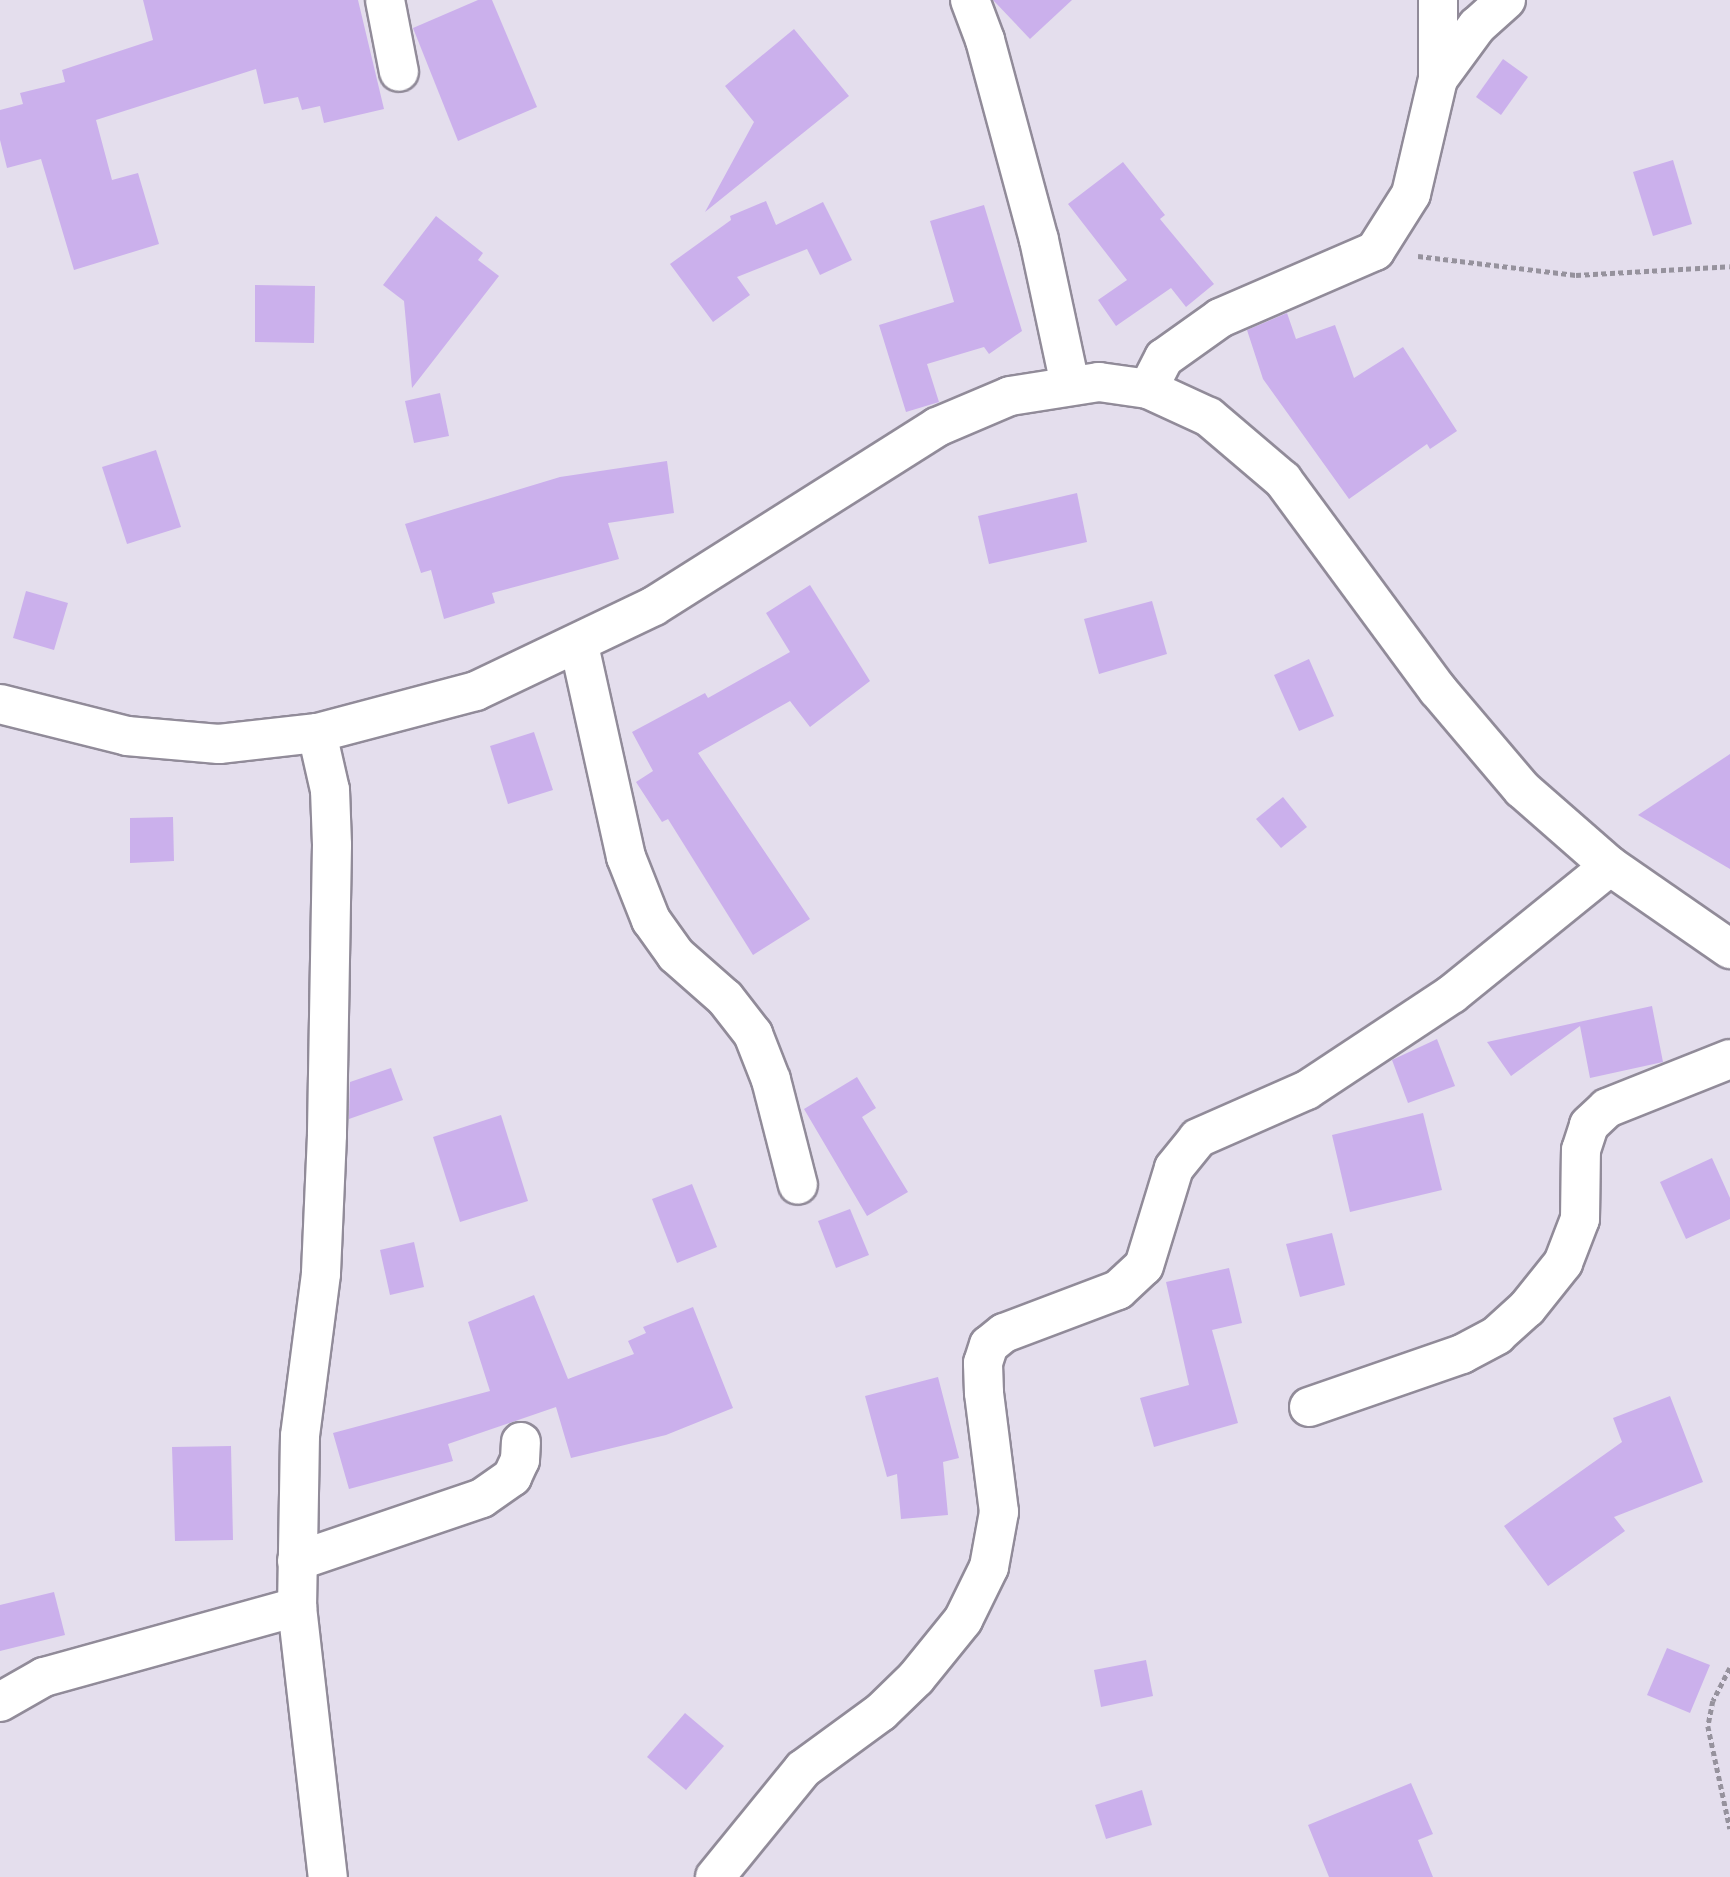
<!DOCTYPE html>
<style>
body{margin:0}
#map{position:relative;width:1730px;height:1877px;overflow:hidden;background:#e4deed;font-family:"Varela Round",sans-serif}
div>[style]{position:absolute}
[style*='--x']{left:calc(var(--x)*1px);top:calc(var(--y)*1px);width:calc(var(--w)*1px);rotate:calc(var(--a)*1deg)}
.building>*{inset:0;background:#cbb0ec}
.path>*{height:4.5px;margin-top:-2.25px;transform-origin:0;background:repeating-linear-gradient(90deg,#96929d 0 5px,transparent 0 8.5px)}
.roads{filter:drop-shadow(2px 0 #918b99) drop-shadow(-2px 0 #918b99) drop-shadow(0 2px #918b99) drop-shadow(0 -2px #918b99)}
.minor>*{height:38px;margin:-19px;padding:0 19px;transform-origin:19px;border-radius:19px;background:#fff}
span{translate:-50% -50%;white-space:nowrap;text-align:center;line-height:1.15;-webkit-text-stroke:7px #e4deed;paint-order:stroke}
</style>
<div id="map">
<div class="building">
<div style="clip-path:polygon(143px 0,358px 0,384px 109px,324px 123px,320px 106px,302px 110px,298px 97px,264px 104px,256px 69px,96px 120px,112px 180px,138px 173px,159px 244px,74px 270px,41px 159px,7px 168px,0 140px,0 110px,23px 104px,20px 93px,65px 82px,62px 70px,153px 40px)"></div>
<div style="clip-path:polygon(478px 0,492px 0,537px 107px,458px 141px,413px 28px)"></div>
<div style="clip-path:polygon(993px 0,1072px 0,1030px 39px)"></div>
<div style="clip-path:polygon(794px 29px,849px 96px,705px 212px,754px 122px,725px 86px)"></div>
<div style="clip-path:polygon(1503px 59px,1528px 77px,1501px 115px,1476px 97px)"></div>
<div style="clip-path:polygon(1673px 160px,1692px 224px,1653px 236px,1633px 172px)"></div>
<div style="clip-path:polygon(1123px 162px,1165px 215px,1160px 219px,1214px 284px,1186px 307px,1171px 288px,1116px 326px,1098px 300px,1127px 280px,1068px 204px)"></div>
<div style="clip-path:polygon(766px 201px,776px 225px,823px 202px,852px 260px,820px 275px,807px 249px,737px 277px,750px 295px,713px 322px,670px 264px,731px 220px,730px 216px)"></div>
<div style="clip-path:polygon(984px 205px,1022px 331px,989px 354px,984px 347px,927px 364px,939px 402px,906px 412px,879px 325px,954px 302px,930px 221px)"></div>
<div style="clip-path:polygon(436px 216px,483px 253px,478px 260px,499px 276px,412px 388px,404px 301px,383px 285px)"></div>
<div style="clip-path:polygon(255px 285px,315px 286px,314px 343px,255px 342px)"></div>
<div style="clip-path:polygon(1287px 313px,1296px 339px,1335px 325px,1354px 378px,1403px 347px,1457px 431px,1430px 449px,1427px 444px,1349px 499px,1263px 379px,1247px 330px)"></div>
<div style="clip-path:polygon(440px 393px,449px 436px,414px 443px,405px 401px)"></div>
<div style="clip-path:polygon(156px 450px,181px 527px,127px 544px,102px 467px)"></div>
<div style="clip-path:polygon(667px 461px,674px 513px,608px 523px,619px 559px,492px 593px,495px 603px,444px 619px,431px 570px,421px 573px,405px 524px,560px 477px)"></div>
<div style="clip-path:polygon(1077px 493px,1087px 542px,989px 564px,978px 516px)"></div>
<div style="clip-path:polygon(810px 585px,870px 681px,810px 727px,790px 701px,698px 753px,810px 919px,753px 955px,668px 819px,662px 822px,636px 782px,653px 771px,632px 732px,705px 693px,708px 698px,790px 652px,766px 613px)"></div>
<div style="clip-path:polygon(26px 591px,68px 603px,54px 650px,13px 638px)"></div>
<div style="clip-path:polygon(1152px 601px,1167px 654px,1099px 674px,1084px 619px)"></div>
<div style="clip-path:polygon(1309px 659px,1334px 716px,1299px 731px,1274px 675px)"></div>
<div style="clip-path:polygon(534px 732px,553px 790px,508px 804px,490px 746px)"></div>
<div style="clip-path:polygon(1730px 754px,1730px 869px,1638px 815px)"></div>
<div style="clip-path:polygon(1283px 797px,1307px 827px,1281px 848px,1256px 819px)"></div>
<div style="clip-path:polygon(173px 817px,174px 861px,130px 863px,130px 818px)"></div>
<div style="clip-path:polygon(1652px 1006px,1663px 1062px,1590px 1078px,1580px 1026px,1511px 1076px,1487px 1042px)"></div>
<div style="clip-path:polygon(1437px 1039px,1455px 1086px,1408px 1103px,1392px 1060px)"></div>
<div style="clip-path:polygon(391px 1068px,403px 1100px,349px 1119px,350px 1082px)"></div>
<div style="clip-path:polygon(857px 1077px,876px 1108px,862px 1117px,908px 1192px,867px 1216px,804px 1109px)"></div>
<div style="clip-path:polygon(1423px 1113px,1442px 1190px,1350px 1212px,1332px 1135px)"></div>
<div style="clip-path:polygon(501px 1115px,528px 1201px,460px 1222px,433px 1137px)"></div>
<div style="clip-path:polygon(1712px 1158px,1730px 1198px,1730px 1219px,1686px 1239px,1660px 1182px)"></div>
<div style="clip-path:polygon(692px 1184px,717px 1247px,677px 1263px,652px 1199px)"></div>
<div style="clip-path:polygon(850px 1209px,869px 1255px,836px 1268px,818px 1221px)"></div>
<div style="clip-path:polygon(1332px 1233px,1345px 1285px,1300px 1297px,1286px 1244px)"></div>
<div style="clip-path:polygon(414px 1242px,424px 1287px,390px 1295px,380px 1250px)"></div>
<div style="clip-path:polygon(1229px 1268px,1242px 1323px,1212px 1330px,1238px 1423px,1154px 1447px,1140px 1398px,1189px 1385px,1166px 1282px)"></div>
<div style="clip-path:polygon(534px 1295px,568px 1379px,634px 1354px,628px 1341px,646px 1333px,643px 1327px,693px 1307px,733px 1408px,666px 1435px,571px 1458px,556px 1407px,448px 1444px,453px 1461px,349px 1489px,333px 1433px,490px 1391px,468px 1322px)"></div>
<div style="clip-path:polygon(938px 1377px,959px 1458px,943px 1462px,948px 1515px,901px 1519px,897px 1474px,887px 1477px,865px 1396px)"></div>
<div style="clip-path:polygon(1670px 1396px,1703px 1482px,1614px 1517px,1625px 1531px,1548px 1586px,1504px 1526px,1622px 1442px,1613px 1418px)"></div>
<div style="clip-path:polygon(231px 1446px,233px 1540px,175px 1541px,172px 1447px)"></div>
<div style="clip-path:polygon(54px 1592px,65px 1635px,0 1651px,0 1605px)"></div>
<div style="clip-path:polygon(1667px 1648px,1710px 1665px,1690px 1713px,1647px 1695px)"></div>
<div style="clip-path:polygon(1146px 1660px,1153px 1696px,1101px 1707px,1094px 1670px)"></div>
<div style="clip-path:polygon(685px 1713px,724px 1746px,686px 1790px,647px 1757px)"></div>
<div style="clip-path:polygon(1411px 1783px,1433px 1834px,1418px 1840px,1433px 1877px,1329px 1877px,1308px 1825px)"></div>
<div style="clip-path:polygon(1142px 1790px,1152px 1825px,1106px 1839px,1095px 1805px)"></div>
</div>
<div class="path">
<div style="--x:1418;--y:256;--w:159;--a:6.9"></div>
<div style="--x:1576;--y:275;--w:154;--a:-3.3"></div>
<div style="--x:1730;--y:1668;--w:37;--a:117"></div>
<div style="--x:1713;--y:1701;--w:25;--a:101"></div>
<div style="--x:1708;--y:1726;--w:105;--a:77.9"></div>
</div>
<div class="roads">
<div class="minor">
<div style="--x:385;--y:0;--w:73;--a:79"></div>
<div style="--x:970;--y:0;--w:43;--a:69.4"></div>
<div style="--x:985;--y:40;--w:207;--a:74.9"></div>
<div style="--x:1039;--y:240;--w:148;--a:77.9"></div>
<div style="--x:1438;--y:0;--w:79;--a:90"></div>
<div style="--x:1148;--y:389;--w:35;--a:-63"></div>
<div style="--x:1164;--y:358;--w:69;--a:-35.5"></div>
<div style="--x:1220;--y:318;--w:169;--a:-23.4"></div>
<div style="--x:1375;--y:251;--w:67;--a:-57.7"></div>
<div style="--x:1411;--y:194;--w:118;--a:-76.8"></div>
<div style="--x:1438;--y:79;--w:66;--a:-53.7"></div>
<div style="--x:1477;--y:26;--w:39;--a:-42"></div>
<div style="--x:579;--y:645;--w:217;--a:77.5"></div>
<div style="--x:626;--y:857;--w:68;--a:68.4"></div>
<div style="--x:651;--y:920;--w:43;--a:54.5"></div>
<div style="--x:676;--y:955;--w:65;--a:41.3"></div>
<div style="--x:725;--y:998;--w:46;--a:52.1"></div>
<div style="--x:753;--y:1034;--w:49;--a:68.6"></div>
<div style="--x:771;--y:1080;--w:108;--a:75.6"></div>
<div style="--x:0;--y:704;--w:131;--a:14.1"></div>
<div style="--x:127;--y:736;--w:92;--a:5"></div>
<div style="--x:219;--y:744;--w:99;--a:-6.4"></div>
<div style="--x:317;--y:733;--w:164;--a:-14.8"></div>
<div style="--x:476;--y:691;--w:197;--a:-25.5"></div>
<div style="--x:654;--y:606;--w:335;--a:-32.3"></div>
<div style="--x:937;--y:427;--w:79;--a:-23"></div>
<div style="--x:1010;--y:396;--w:90;--a:-8.9"></div>
<div style="--x:1099;--y:382;--w:49;--a:8.1"></div>
<div style="--x:1148;--y:389;--w:67;--a:24.7"></div>
<div style="--x:1209;--y:417;--w:97;--a:40.4"></div>
<div style="--x:1283;--y:480;--w:261;--a:53.6"></div>
<div style="--x:1438;--y:690;--w:130;--a:49.7"></div>
<div style="--x:1522;--y:789;--w:117;--a:41.2"></div>
<div style="--x:1610;--y:866;--w:146;--a:34.7"></div>
<div style="--x:317;--y:733;--w:58;--a:77.2"></div>
<div style="--x:330;--y:790;--w:55;--a:87.9"></div>
<div style="--x:332;--y:845;--w:290;--a:91"></div>
<div style="--x:327;--y:1135;--w:139;--a:92.5"></div>
<div style="--x:321;--y:1274;--w:163;--a:97.4"></div>
<div style="--x:300;--y:1436;--w:171;--a:91"></div>
<div style="--x:297;--y:1607;--w:272;--a:83.5"></div>
<div style="--x:1309;--y:1407;--w:162;--a:-19.1"></div>
<div style="--x:1462;--y:1354;--w:40;--a:-28"></div>
<div style="--x:1497;--y:1335;--w:40;--a:-42"></div>
<div style="--x:1527;--y:1308;--w:58;--a:-51.3"></div>
<div style="--x:1563;--y:1263;--w:47;--a:-68.9"></div>
<div style="--x:1580;--y:1219;--w:69;--a:-89.2"></div>
<div style="--x:1581;--y:1150;--w:26;--a:-72"></div>
<div style="--x:1589;--y:1125;--w:25;--a:-43"></div>
<div style="--x:1607;--y:1108;--w:132;--a:-21.7"></div>
<div style="--x:297;--y:1561;--w:195;--a:-18.8"></div>
<div style="--x:482;--y:1498;--w:37;--a:-35"></div>
<div style="--x:512;--y:1477;--w:19;--a:-65"></div>
<div style="--x:520;--y:1460;--w:18;--a:-87"></div>
<div style="--x:0;--y:1702;--w:51;--a:-29.6"></div>
<div style="--x:44;--y:1677;--w:263;--a:-15.5"></div>
<div style="--x:715;--y:1877;--w:139;--a:-50.8"></div>
<div style="--x:803;--y:1769;--w:97;--a:-36.2"></div>
<div style="--x:881;--y:1712;--w:49;--a:-44.2"></div>
<div style="--x:916;--y:1678;--w:75;--a:-51"></div>
<div style="--x:963;--y:1620;--w:59;--a:-63.9"></div>
<div style="--x:989;--y:1567;--w:56;--a:-79.7"></div>
<div style="--x:999;--y:1512;--w:120;--a:-97.2"></div>
<div style="--x:984;--y:1393;--w:30;--a:-92"></div>
<div style="--x:983;--y:1363;--w:19;--a:-72"></div>
<div style="--x:989;--y:1345;--w:19;--a:-39"></div>
<div style="--x:1004;--y:1333;--w:122;--a:-20.7"></div>
<div style="--x:1118;--y:1290;--w:35;--a:-43"></div>
<div style="--x:1144;--y:1266;--w:102;--a:-73"></div>
<div style="--x:1174;--y:1168;--w:38;--a:-51"></div>
<div style="--x:1198;--y:1138;--w:119;--a:-23.8"></div>
<div style="--x:1307;--y:1090;--w:174;--a:-33.5"></div>
<div style="--x:1452;--y:994;--w:203;--a:-39"></div>
</div>
</div>
</div>
